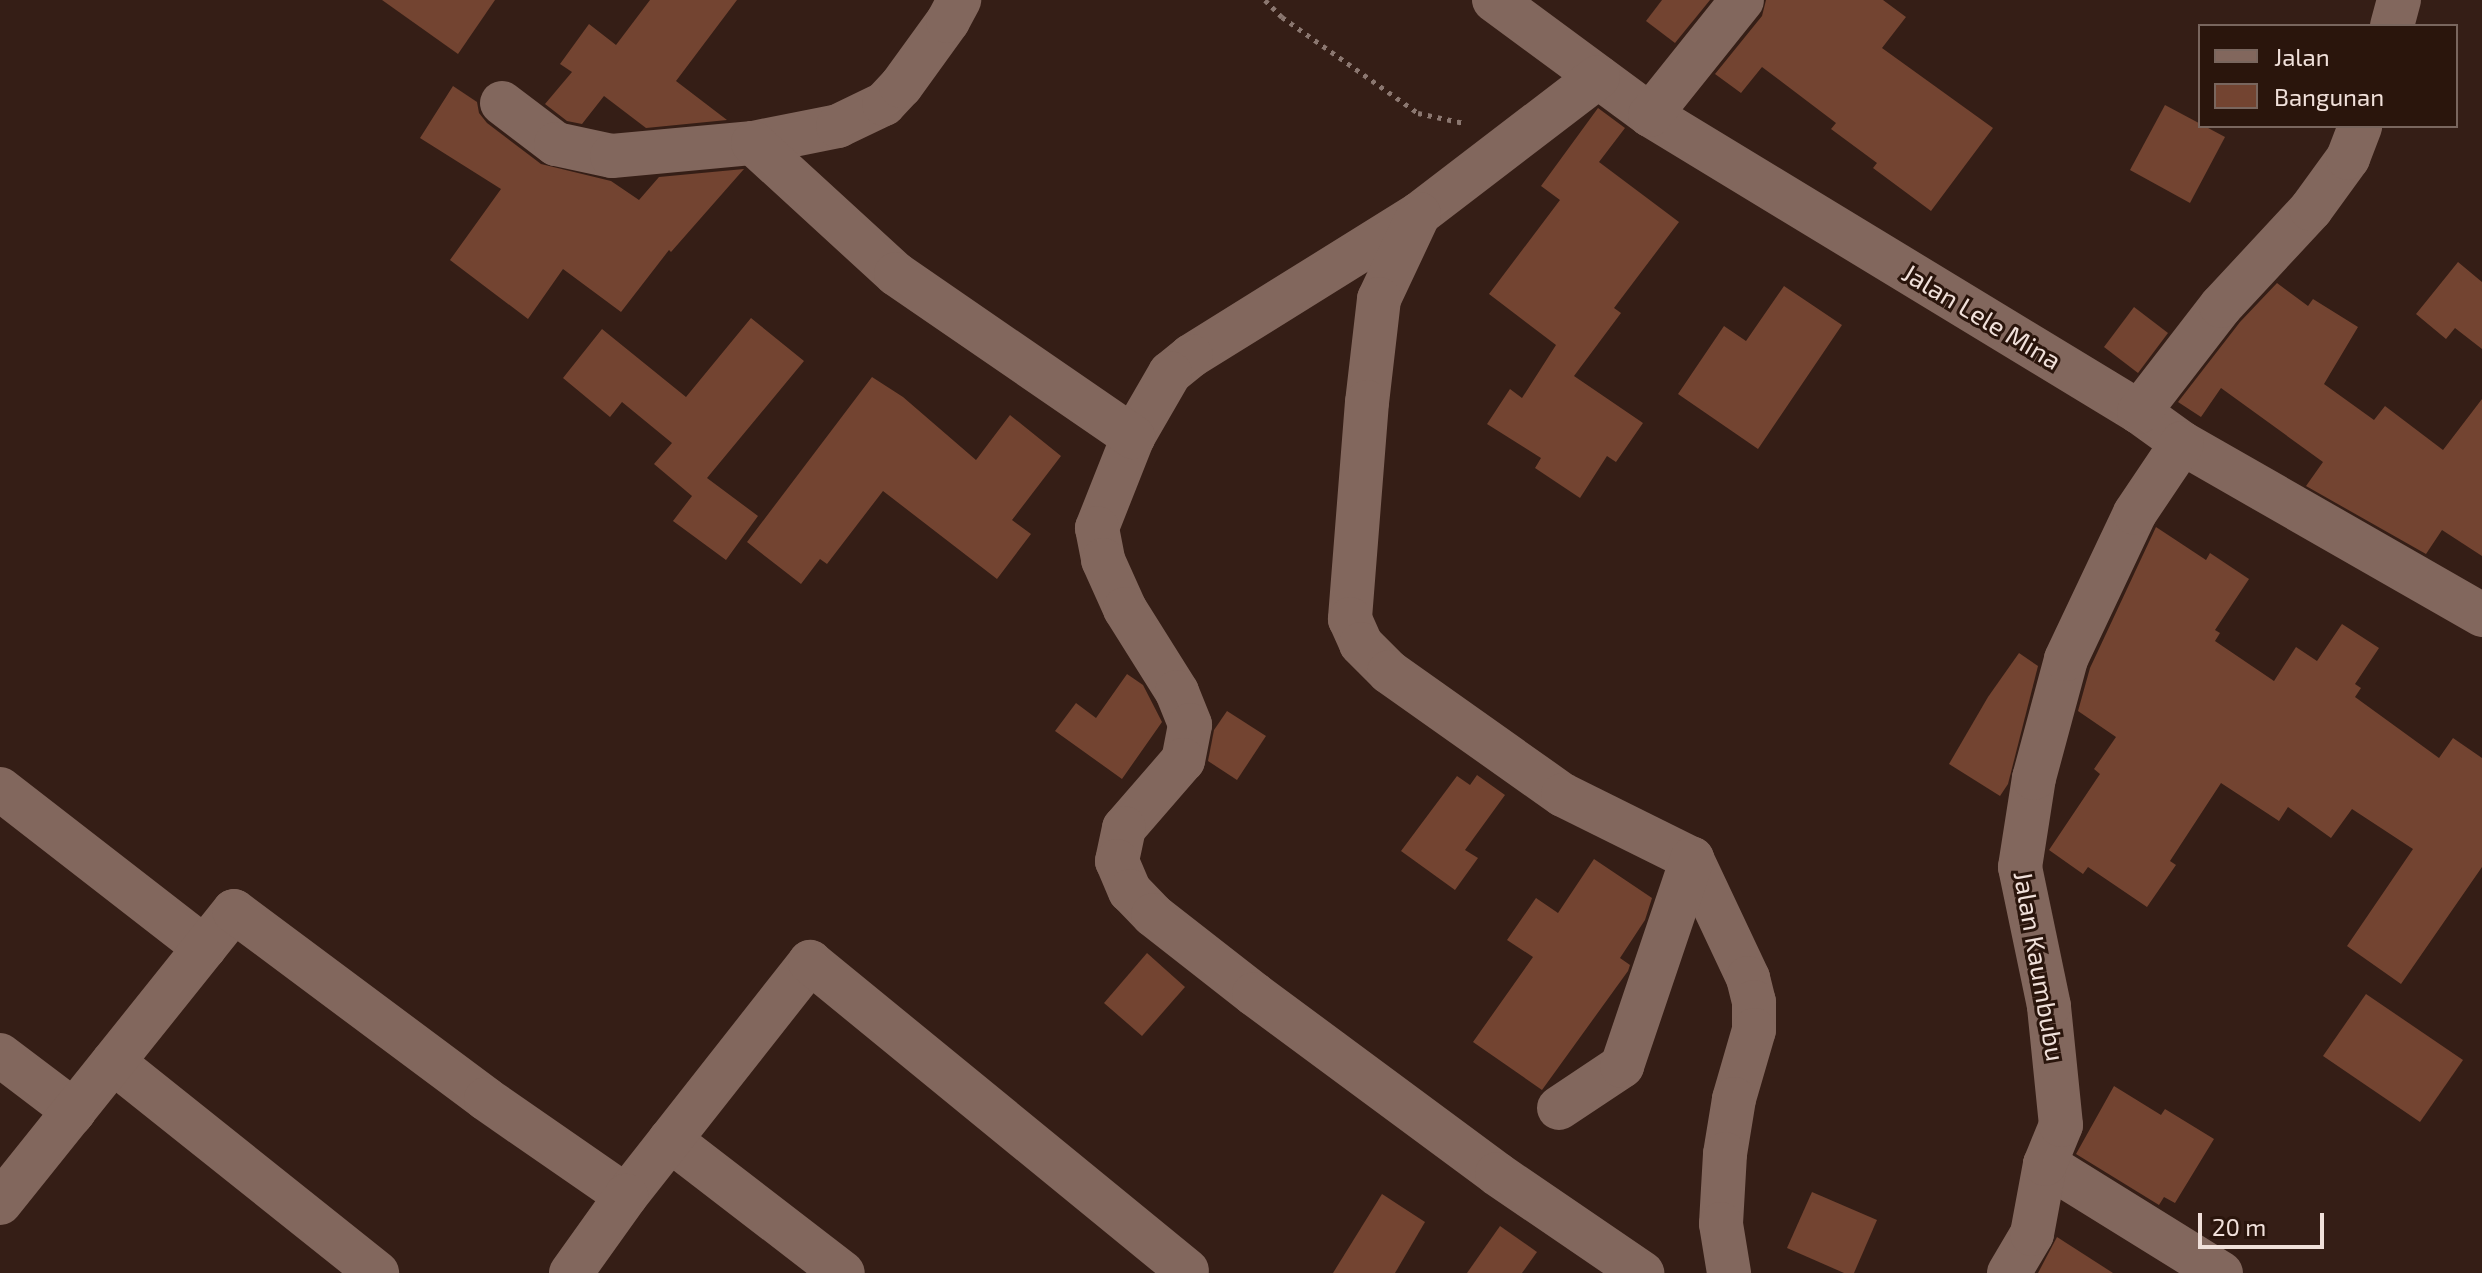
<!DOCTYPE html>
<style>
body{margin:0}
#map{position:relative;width:2482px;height:1273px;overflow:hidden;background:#351e16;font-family:"Exo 2",sans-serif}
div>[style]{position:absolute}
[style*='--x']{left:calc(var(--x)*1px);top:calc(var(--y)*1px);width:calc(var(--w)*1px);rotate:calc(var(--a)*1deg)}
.building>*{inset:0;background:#734431}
.path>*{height:5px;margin-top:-2.5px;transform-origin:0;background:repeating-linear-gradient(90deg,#8b7770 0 4px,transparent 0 10px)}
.minor>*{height:44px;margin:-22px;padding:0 22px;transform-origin:22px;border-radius:22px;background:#82675d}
span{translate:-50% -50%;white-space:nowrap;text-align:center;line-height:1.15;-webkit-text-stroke:6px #2a150c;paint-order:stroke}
.street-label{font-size:26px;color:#f0e0da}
.legend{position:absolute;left:2198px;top:24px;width:260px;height:104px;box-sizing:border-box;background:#2a150c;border:2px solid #79665e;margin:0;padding:10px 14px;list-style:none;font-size:24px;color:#f0e0da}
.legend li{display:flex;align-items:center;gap:16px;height:40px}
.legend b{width:40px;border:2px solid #79665e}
.scale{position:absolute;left:2198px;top:1213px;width:126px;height:36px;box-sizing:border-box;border:4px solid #f0e0da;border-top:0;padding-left:10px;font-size:24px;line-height:28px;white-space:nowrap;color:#f0e0da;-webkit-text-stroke:6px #2a150c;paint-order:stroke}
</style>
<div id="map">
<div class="building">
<div style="clip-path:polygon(382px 0,495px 0,458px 54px)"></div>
<div style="clip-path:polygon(650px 0,737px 0,676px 81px,727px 120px,646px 128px,604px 96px,582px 124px,567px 121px,545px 104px,572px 72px,560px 64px,589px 24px,616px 45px)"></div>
<div style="clip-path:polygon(1662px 0,1710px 0,1675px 43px,1646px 21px)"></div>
<div style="clip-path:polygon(1766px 0,1883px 0,1906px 17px,1882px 48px,1993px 128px,1931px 211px,1873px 168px,1877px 163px,1831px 129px,1836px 123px,1762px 67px,1741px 93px,1715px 74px,1762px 16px)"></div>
<div style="clip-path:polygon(453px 86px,477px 102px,479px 113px,487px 123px,541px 164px,611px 181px,639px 200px,659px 177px,744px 169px,671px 252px,669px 250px,621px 312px,563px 269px,528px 319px,450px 260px,501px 189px,420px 138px)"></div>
<div style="clip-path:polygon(2165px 105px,2225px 137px,2190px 203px,2130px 170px)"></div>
<div style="clip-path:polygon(1598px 108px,1625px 128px,1599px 162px,1679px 222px,1614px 308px,1621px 313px,1574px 376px,1643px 423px,1616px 462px,1607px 456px,1580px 498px,1535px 468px,1541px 458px,1487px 424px,1510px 389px,1522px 398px,1556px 345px,1489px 294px,1560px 200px,1541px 186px)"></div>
<div style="clip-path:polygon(2458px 262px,2482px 282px,2482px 349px,2455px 328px,2446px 339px,2416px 314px)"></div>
<div style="clip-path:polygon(2277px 283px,2308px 306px,2313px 299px,2358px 327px,2324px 384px,2374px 420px,2385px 406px,2443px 450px,2482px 399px,2482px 556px,2442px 530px,2426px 554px,2306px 486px,2323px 462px,2221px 388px,2201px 417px,2178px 402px,2240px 322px)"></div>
<div style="clip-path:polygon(1784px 286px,1842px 325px,1758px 449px,1678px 394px,1724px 326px,1746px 341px)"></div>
<div style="clip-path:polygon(2134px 307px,2168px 333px,2138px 373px,2104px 347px)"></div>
<div style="clip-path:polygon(751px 318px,804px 361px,707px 478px,758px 516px,726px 560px,673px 521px,692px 496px,654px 464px,672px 443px,622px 402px,610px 417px,563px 378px,602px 329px,686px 397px)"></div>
<div style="clip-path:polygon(872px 377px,903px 397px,976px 460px,1010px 415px,1061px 456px,1012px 520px,1031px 534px,997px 579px,883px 491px,827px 564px,820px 559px,801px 584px,747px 542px)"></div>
<div style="clip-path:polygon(2156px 527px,2206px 560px,2210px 553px,2249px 579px,2215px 630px,2220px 633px,2215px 641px,2274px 681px,2296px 647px,2317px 661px,2342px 624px,2379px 648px,2355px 684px,2361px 688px,2355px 697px,2439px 758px,2453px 738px,2482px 758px,2482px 867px,2401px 984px,2347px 946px,2413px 849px,2352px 809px,2331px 838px,2288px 807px,2279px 821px,2221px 783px,2170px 861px,2176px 865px,2147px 907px,2088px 867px,2083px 874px,2049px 850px,2100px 774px,2094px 769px,2116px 737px,2078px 711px,2090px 668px)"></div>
<div style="clip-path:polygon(2019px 653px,2038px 666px,2008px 784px,2000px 796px,1949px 764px,1988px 697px)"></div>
<div style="clip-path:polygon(1127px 674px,1143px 685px,1162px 722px,1122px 779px,1055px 731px,1076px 703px,1096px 718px)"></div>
<div style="clip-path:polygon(1227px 711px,1266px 736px,1237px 780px,1208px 761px,1214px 730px)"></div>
<div style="clip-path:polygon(1477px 775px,1505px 795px,1465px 850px,1478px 858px,1455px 890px,1401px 851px,1457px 776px,1470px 785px)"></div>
<div style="clip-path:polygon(1594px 859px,1652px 898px,1645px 920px,1620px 958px,1630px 965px,1628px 971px,1542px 1090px,1473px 1042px,1533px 957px,1507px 940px,1536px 898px,1558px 913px)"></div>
<div style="clip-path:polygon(1147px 953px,1185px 987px,1142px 1036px,1104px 1003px)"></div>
<div style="clip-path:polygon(2366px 994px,2463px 1060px,2420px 1122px,2323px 1056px)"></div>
<div style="clip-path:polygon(2114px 1086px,2161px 1115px,2165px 1109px,2214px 1139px,2175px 1203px,2164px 1197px,2159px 1205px,2076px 1154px)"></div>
<div style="clip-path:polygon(1812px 1192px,1877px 1220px,1854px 1273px,1844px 1273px,1787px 1248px)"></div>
<div style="clip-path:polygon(1382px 1194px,1425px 1222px,1395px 1273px,1333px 1273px)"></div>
<div style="clip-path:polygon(1500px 1226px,1537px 1252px,1522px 1273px,1467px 1273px)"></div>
<div style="clip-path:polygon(2057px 1237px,2113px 1273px,2038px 1273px)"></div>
</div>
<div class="path">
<div style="--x:1265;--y:0;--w:24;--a:45"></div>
<div style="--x:1282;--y:17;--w:166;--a:35.2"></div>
<div style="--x:1418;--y:113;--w:47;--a:12.3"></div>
</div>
<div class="minor">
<div style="--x:1494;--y:0;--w:194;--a:36.4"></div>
<div style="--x:1650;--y:115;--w:572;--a:31.27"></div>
<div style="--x:2139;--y:412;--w:53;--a:35.8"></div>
<div style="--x:2182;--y:443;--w:346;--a:29.8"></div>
<div style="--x:2392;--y:26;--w:27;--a:-75"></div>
<div style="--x:1598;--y:77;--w:225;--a:142.6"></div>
<div style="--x:1419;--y:214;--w:269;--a:148.1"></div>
<div style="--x:1191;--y:356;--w:27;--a:141"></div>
<div style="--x:1170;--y:373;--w:74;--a:120"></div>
<div style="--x:1133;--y:437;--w:98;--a:111.6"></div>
<div style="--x:1097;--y:528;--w:33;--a:79"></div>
<div style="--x:1103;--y:560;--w:54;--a:65.8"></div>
<div style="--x:1125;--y:609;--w:98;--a:57.9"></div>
<div style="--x:1177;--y:692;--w:35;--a:68"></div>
<div style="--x:1190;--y:725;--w:36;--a:101"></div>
<div style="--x:1183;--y:760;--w:90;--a:130.9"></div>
<div style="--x:1124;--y:828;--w:34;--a:102"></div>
<div style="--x:1117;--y:861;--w:33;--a:67"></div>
<div style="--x:1130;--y:891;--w:33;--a:46"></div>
<div style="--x:1153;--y:915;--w:128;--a:38"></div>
<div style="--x:1254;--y:994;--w:302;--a:36.5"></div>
<div style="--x:1497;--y:1174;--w:176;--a:34.3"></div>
<div style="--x:502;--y:103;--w:68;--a:37.2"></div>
<div style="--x:556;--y:144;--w:57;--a:12.1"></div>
<div style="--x:612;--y:156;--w:142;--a:-5.3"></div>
<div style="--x:753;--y:143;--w:87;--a:-11.3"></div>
<div style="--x:838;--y:126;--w:51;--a:-25.6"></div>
<div style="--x:884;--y:104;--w:25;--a:-47"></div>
<div style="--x:901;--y:86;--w:80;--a:-54.1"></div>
<div style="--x:948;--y:21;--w:24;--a:-62"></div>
<div style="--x:1650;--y:115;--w:147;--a:-51.3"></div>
<div style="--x:753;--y:143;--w:194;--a:42.5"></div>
<div style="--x:896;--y:274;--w:288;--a:34.5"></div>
<div style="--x:1419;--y:214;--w:94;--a:115.2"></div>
<div style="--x:1379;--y:299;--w:104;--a:96.6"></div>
<div style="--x:1367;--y:402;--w:218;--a:94.5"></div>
<div style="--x:1350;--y:619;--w:27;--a:66"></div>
<div style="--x:1361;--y:644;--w:40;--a:45"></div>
<div style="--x:1389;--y:672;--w:213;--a:35.3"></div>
<div style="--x:1563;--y:795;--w:144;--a:26.4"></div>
<div style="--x:1692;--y:859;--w:132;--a:64.8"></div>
<div style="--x:1748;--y:978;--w:25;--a:76"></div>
<div style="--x:1754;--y:1002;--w:28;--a:90"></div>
<div style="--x:1754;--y:1030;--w:72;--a:106.2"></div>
<div style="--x:1734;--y:1099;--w:56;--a:99.3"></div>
<div style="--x:1725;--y:1154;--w:70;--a:93.3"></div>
<div style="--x:1721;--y:1224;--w:50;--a:80.7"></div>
<div style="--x:2139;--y:412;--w:134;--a:-52.3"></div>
<div style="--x:2221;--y:306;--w:132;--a:-47.1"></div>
<div style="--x:2311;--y:209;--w:63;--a:-54"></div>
<div style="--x:2348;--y:158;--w:34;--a:-69"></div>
<div style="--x:0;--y:789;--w:259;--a:37.8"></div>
<div style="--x:0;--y:1055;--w:93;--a:37.1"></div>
<div style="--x:74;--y:1111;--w:5;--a:127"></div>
<div style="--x:113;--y:1062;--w:338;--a:38.6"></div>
<div style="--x:1559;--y:1108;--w:76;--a:-33.7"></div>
<div style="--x:1622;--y:1066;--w:219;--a:-71.3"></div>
<div style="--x:670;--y:1140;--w:218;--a:37.6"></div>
<div style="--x:2045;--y:1164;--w:207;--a:31.8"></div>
<div style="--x:0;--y:1203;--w:374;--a:-51.3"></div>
<div style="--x:234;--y:911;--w:314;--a:36.7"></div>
<div style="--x:486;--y:1099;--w:170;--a:34.7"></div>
<div style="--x:626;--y:1196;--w:298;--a:-51.8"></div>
<div style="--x:810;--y:962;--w:487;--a:39.3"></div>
<div style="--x:571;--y:1273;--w:95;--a:-54.5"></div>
<div style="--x:2009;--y:1273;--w:45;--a:-59.5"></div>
<div style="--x:2032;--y:1234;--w:71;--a:-79.5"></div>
<div style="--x:2045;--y:1164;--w:42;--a:-67.7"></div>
<div style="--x:2061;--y:1125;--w:120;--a:-95.8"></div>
<div style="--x:2049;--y:1006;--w:142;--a:-101.8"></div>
<div style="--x:2020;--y:867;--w:90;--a:-81.1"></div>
<div style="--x:2034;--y:778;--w:123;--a:-74.9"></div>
<div style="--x:2066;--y:659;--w:161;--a:-64.7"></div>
<div style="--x:2135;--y:513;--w:84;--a:-56.1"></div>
</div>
<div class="street-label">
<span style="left:1982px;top:316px;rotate:31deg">Jalan Lele Mina</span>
<span style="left:2040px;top:966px;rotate:80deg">Jalan Kaumbubu</span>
</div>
<ul class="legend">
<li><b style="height:10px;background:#82675d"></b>Jalan</li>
<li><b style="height:22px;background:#734431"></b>Bangunan</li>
</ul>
<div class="scale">20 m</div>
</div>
